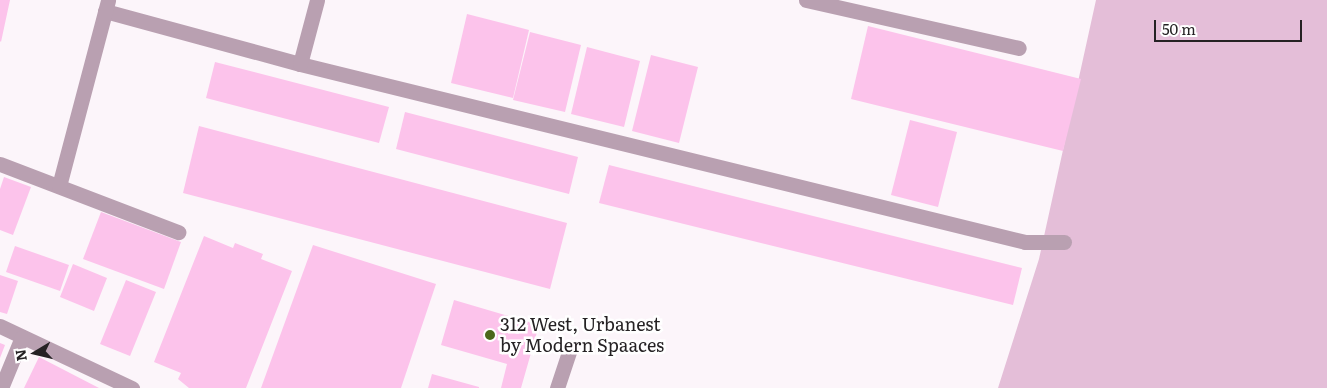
<!DOCTYPE html>
<style>
body{margin:0}
#map{position:relative;width:1327px;height:388px;overflow:hidden;background:#fcf5fa;font-family:Literata,serif}
div>[style]{position:absolute}
[style*='--x']{left:calc(var(--x)*1px);top:calc(var(--y)*1px);width:calc(var(--w)*1px);rotate:calc(var(--a)*1deg)}
.green>*{inset:0;background:#e4bed8}
.building>*{inset:0;background:#fcc3eb}
.minor>*{height:15px;margin:-7.5px;padding:0 7.5px;transform-origin:7.5px;border-radius:7.5px;background:#b9a0b1}
.dots>*{width:14px;height:14px;translate:-50% -50%;box-sizing:border-box;border:2px solid #fff;border-radius:50%}
span{translate:-50% -50%;white-space:nowrap;text-align:center;line-height:1.15;-webkit-text-stroke:5px #fff;paint-order:stroke}
.poi-label{font-size:18px;color:#252224}
.left{translate:0 -50%;text-align:left}
.north{position:absolute;left:10px;top:328px;width:50px;height:50px;-webkit-text-stroke:4px #fff;paint-order:stroke;rotate:261deg;font-size:14px;font-weight:700;line-height:20px;text-align:center;color:#252224}
.north::after{content:'';display:block;margin:auto;width:18px;height:22px;background:#252224;clip-path:polygon(50% 0,100% 100%,50% 72%,0 100%)}
.scale{position:absolute;left:1154px;top:20px;width:148px;height:22px;box-sizing:border-box;border:2px solid #252224;border-top:0;padding-left:6px;font-size:15px;line-height:18px;white-space:nowrap;color:#252224;-webkit-text-stroke:4px #fff;paint-order:stroke}
</style>
<div id="map">
<div class="green">
<div style="clip-path:polygon(1096px 0,1327px 0,1327px 388px,998px 388px,1039px 259px)"></div>
</div>
<div class="building">
<div style="clip-path:polygon(0 0,10px 0,1px 42px,0 41px)"></div>
<div style="clip-path:polygon(467px 14px,529px 30px,513px 98px,451px 83px)"></div>
<div style="clip-path:polygon(868px 26px,1081px 79px,1063px 151px,851px 99px)"></div>
<div style="clip-path:polygon(530px 32px,581px 45px,565px 112px,513px 100px)"></div>
<div style="clip-path:polygon(587px 47px,640px 61px,624px 127px,571px 114px)"></div>
<div style="clip-path:polygon(651px 55px,698px 67px,679px 143px,632px 131px)"></div>
<div style="clip-path:polygon(215px 62px,389px 107px,379px 143px,206px 98px)"></div>
<div style="clip-path:polygon(405px 112px,578px 157px,569px 194px,396px 149px)"></div>
<div style="clip-path:polygon(910px 120px,957px 132px,938px 207px,891px 195px)"></div>
<div style="clip-path:polygon(199px 126px,567px 223px,550px 289px,183px 193px)"></div>
<div style="clip-path:polygon(609px 165px,1022px 268px,1013px 305px,599px 203px)"></div>
<div style="clip-path:polygon(4px 177px,31px 187px,13px 235px,0 230px,0 189px)"></div>
<div style="clip-path:polygon(101px 212px,181px 242px,164px 289px,83px 259px)"></div>
<div style="clip-path:polygon(204px 236px,233px 248px,235px 243px,263px 254px,261px 259px,292px 271px,246px 388px,189px 388px,178px 379px,181px 373px,154px 362px)"></div>
<div style="clip-path:polygon(313px 245px,436px 284px,401px 388px,261px 388px)"></div>
<div style="clip-path:polygon(15px 246px,69px 265px,60px 291px,6px 272px)"></div>
<div style="clip-path:polygon(73px 264px,107px 278px,94px 311px,60px 297px)"></div>
<div style="clip-path:polygon(0 275px,18px 281px,7px 314px,0 312px)"></div>
<div style="clip-path:polygon(126px 280px,156px 292px,130px 356px,100px 344px)"></div>
<div style="clip-path:polygon(454px 300px,539px 325px,521px 388px,501px 388px,507px 364px,441px 345px)"></div>
<div style="clip-path:polygon(0 343px,5px 345px,0 358px)"></div>
<div style="clip-path:polygon(39px 357px,99px 388px,24px 388px)"></div>
<div style="clip-path:polygon(432px 374px,479px 387px,479px 388px,428px 388px)"></div>
</div>
<div class="minor">
<div style="--x:806;--y:0;--w:218;--a:12.7"></div>
<div style="--x:105;--y:11;--w:202;--a:15.2"></div>
<div style="--x:300;--y:64;--w:747;--a:13.79"></div>
<div style="--x:1025;--y:242;--w:39;--a:0"></div>
<div style="--x:300;--y:64;--w:66;--a:-75.1"></div>
<div style="--x:0;--y:164;--w:191;--a:20.9"></div>
<div style="--x:59;--y:186;--w:192;--a:-75.2"></div>
<div style="--x:0;--y:326;--w:146;--a:25.2"></div>
<div style="--x:1;--y:388;--w:55;--a:-67.6"></div>
<div style="--x:557;--y:388;--w:41;--a:-71.6"></div>
</div>
<div class="dots">
<div style="left:490px;top:335px;background:#4c681b"></div>
</div>
<div class="poi-label">
<span class="left" style="left:500px;top:335px">312 West, Urbanest<br>by Modern Spaaces</span>
</div>
<div class="north">N</div>
<div class="scale">50 m</div>
</div>
